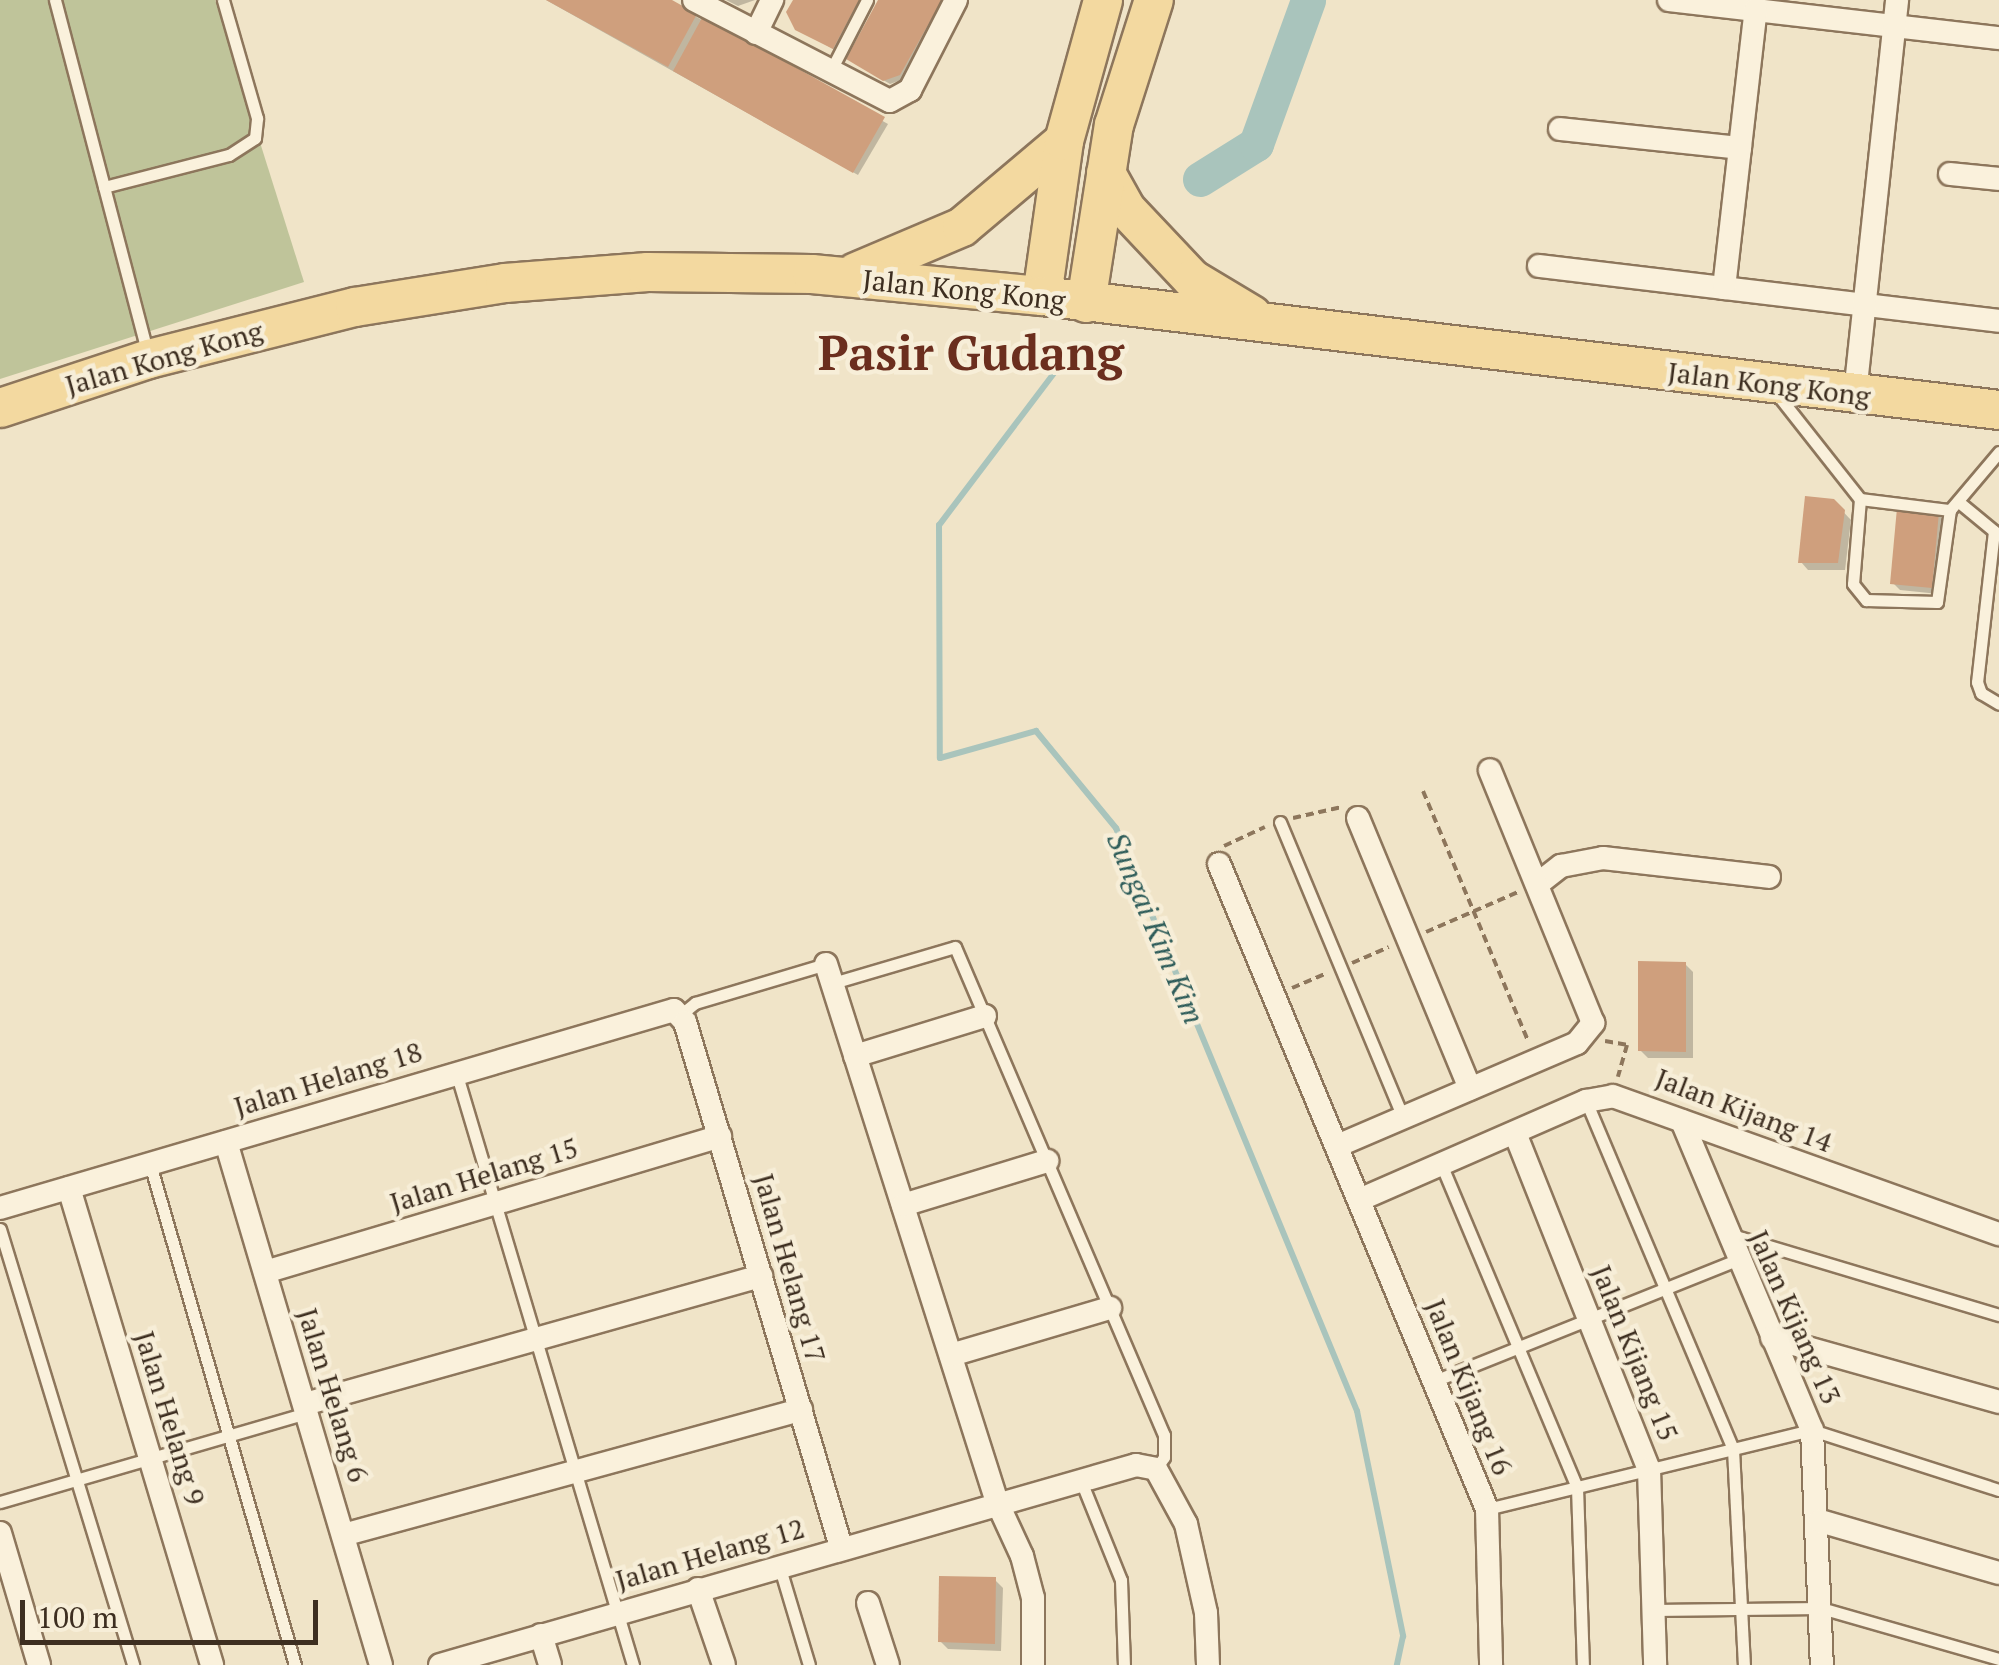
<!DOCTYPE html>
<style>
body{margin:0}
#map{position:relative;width:1999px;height:1665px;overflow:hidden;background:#f0e4c8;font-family:"PT Serif",serif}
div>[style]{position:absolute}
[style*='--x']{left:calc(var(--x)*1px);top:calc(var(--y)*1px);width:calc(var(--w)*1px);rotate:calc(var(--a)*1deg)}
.cemetery>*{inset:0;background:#bfc49a}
.shadow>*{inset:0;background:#0003}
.stream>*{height:6px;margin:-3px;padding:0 3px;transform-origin:3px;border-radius:3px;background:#a9c4bc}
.river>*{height:35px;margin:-17.5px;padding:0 17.5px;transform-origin:17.5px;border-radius:17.5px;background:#a9c4bc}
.building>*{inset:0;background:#cf9f7d}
.path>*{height:4px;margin-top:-2px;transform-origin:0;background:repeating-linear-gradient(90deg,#8d765c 0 8px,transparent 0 13px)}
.roads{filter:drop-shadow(2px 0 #8d765c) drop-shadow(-2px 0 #8d765c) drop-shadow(0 2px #8d765c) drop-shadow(0 -2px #8d765c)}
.service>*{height:11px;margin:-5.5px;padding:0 5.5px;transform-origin:5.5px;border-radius:5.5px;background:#faf1dc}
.minor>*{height:22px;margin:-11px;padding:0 11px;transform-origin:11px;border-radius:11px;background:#faf1dc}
.primary>*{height:38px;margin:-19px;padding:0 19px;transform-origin:19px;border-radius:19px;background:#f3d9a0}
span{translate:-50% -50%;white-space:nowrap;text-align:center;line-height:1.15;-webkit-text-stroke:9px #f7eed8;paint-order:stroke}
.street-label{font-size:28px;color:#3d2e20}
.water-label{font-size:30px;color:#2f5d5a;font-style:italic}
.town-label{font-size:48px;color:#6b2e1e;font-weight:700}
.scale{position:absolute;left:20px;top:1600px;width:298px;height:45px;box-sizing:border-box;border:5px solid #3d2e20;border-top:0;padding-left:12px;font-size:30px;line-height:35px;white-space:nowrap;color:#3d2e20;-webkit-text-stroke:8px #f7eed8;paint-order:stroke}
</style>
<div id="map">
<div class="cemetery">
<div style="clip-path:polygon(0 0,215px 0,304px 282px,0 379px)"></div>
</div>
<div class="shadow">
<div style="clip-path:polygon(546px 0,666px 0,888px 124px,858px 175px)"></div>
<div style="clip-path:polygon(726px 0,755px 0,738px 6px)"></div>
<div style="clip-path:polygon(795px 0,865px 0,838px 52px,797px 28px)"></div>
<div style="clip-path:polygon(881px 0,948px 0,904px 79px,890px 84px,854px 63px)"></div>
<div style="clip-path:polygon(1833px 501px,1851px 520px,1845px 570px,1808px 570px,1801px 562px)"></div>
<div style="clip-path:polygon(1938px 514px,1945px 522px,1939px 594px,1900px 590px,1893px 583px)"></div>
<div style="clip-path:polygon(1685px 964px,1693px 972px,1693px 1058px,1648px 1058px,1640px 1050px)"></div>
<div style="clip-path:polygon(995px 1580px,1003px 1588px,1001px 1651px,948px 1649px,940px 1641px)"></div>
</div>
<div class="stream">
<div style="--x:1070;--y:352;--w:217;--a:127.1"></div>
<div style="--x:939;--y:525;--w:233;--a:89.8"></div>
<div style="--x:940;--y:758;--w:100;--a:-15.7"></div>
<div style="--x:1036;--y:731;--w:126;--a:50.5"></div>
<div style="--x:1116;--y:828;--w:631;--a:67.54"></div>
<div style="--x:1357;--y:1411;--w:230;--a:78.4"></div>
<div style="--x:1403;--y:1636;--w:30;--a:102"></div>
</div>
<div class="river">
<div style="--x:1200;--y:179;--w:66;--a:-32"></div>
<div style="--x:1256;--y:144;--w:153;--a:-70.1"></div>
</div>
<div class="building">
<div style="clip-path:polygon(546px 0,672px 0,697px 14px,668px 67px)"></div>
<div style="clip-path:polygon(793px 0,859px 0,833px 49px,795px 30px,786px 12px)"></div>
<div style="clip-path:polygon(878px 0,942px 0,900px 75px,883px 81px,846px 59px)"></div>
<div style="clip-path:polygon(703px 16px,885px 117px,853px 173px,673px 71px)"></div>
<div style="clip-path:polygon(1805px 496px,1834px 499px,1845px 510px,1838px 563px,1798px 563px)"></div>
<div style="clip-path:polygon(1897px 508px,1939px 512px,1932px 588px,1890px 584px)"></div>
<div style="clip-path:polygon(1638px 961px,1686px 962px,1686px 1052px,1638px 1051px)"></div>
<div style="clip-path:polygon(939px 1576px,996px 1577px,995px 1644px,938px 1642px)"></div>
</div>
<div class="path">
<div style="--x:1423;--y:791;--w:271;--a:67.2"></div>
<div style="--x:1293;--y:818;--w:50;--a:-12.7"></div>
<div style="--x:1224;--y:846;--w:45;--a:-24.9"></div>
<div style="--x:1426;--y:932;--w:100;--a:-23.5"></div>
<div style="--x:1352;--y:963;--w:40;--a:-23.4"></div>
<div style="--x:1292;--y:988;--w:36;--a:-23"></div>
<div style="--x:1605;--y:1041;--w:22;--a:10"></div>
<div style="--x:1627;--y:1045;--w:33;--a:106"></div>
</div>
<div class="roads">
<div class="service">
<div style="--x:55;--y:0;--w:367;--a:75.3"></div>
<div style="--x:830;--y:72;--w:81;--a:-62.8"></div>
<div style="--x:104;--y:187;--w:129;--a:-14.4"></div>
<div style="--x:229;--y:155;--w:31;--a:-33"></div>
<div style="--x:255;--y:138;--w:20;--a:-84"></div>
<div style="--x:257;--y:118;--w:123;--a:-106.1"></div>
<div style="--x:1777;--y:394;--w:134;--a:51.7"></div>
<div style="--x:1860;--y:499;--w:91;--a:7"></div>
<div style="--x:1950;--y:510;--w:76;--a:-49.8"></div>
<div style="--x:1860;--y:499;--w:85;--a:94.7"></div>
<div style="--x:1853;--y:584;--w:21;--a:51"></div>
<div style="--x:1866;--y:600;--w:71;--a:1.6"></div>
<div style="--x:1937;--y:602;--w:93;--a:-82"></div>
<div style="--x:1960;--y:503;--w:44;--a:39.5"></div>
<div style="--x:1994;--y:531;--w:152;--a:96.4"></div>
<div style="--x:1977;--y:682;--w:12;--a:70"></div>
<div style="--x:1981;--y:693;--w:21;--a:31"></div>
<div style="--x:1280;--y:822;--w:321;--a:67.4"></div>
<div style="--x:833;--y:983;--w:127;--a:-16.4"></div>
<div style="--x:955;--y:947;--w:531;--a:66.82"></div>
<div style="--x:1164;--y:1435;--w:22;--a:90"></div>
<div style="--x:1164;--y:1457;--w:14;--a:124"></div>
<div style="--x:679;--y:1016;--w:21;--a:-39"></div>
<div style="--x:695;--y:1003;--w:137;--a:-16.6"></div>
<div style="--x:456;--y:1072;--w:619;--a:73.38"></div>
<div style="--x:1586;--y:1101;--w:378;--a:67.1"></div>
<div style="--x:1733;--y:1449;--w:216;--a:87.1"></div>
<div style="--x:150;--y:1164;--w:522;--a:73.86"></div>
<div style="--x:1441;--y:1164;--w:350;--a:67.2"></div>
<div style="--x:1577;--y:1487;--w:178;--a:88.1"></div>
<div style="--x:0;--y:1229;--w:456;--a:73"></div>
<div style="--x:1729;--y:1234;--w:282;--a:16.7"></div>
<div style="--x:1434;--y:1381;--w:326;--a:-21.8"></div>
<div style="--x:1081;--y:1481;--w:107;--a:68"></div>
<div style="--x:1121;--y:1580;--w:85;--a:88"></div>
<div style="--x:0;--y:1502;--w:320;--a:-16.2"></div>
<div style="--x:1487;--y:1509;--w:334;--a:-13.7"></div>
<div style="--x:1812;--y:1430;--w:196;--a:17.8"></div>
<div style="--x:779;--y:1565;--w:104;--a:73.3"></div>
<div style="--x:1653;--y:1610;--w:168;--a:-0.7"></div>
<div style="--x:1821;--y:1608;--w:185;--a:16"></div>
</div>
<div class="minor">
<div style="--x:694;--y:0;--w:220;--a:27.3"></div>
<div style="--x:890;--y:101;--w:23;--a:-29"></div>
<div style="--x:910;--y:90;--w:101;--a:-62.9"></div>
<div style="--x:1669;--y:0;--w:332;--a:6.6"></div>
<div style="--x:756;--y:33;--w:37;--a:-64"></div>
<div style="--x:1560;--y:129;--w:181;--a:6"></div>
<div style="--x:1950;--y:174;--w:49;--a:5.8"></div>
<div style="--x:1539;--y:266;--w:463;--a:6.8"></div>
<div style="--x:1724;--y:288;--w:281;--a:-83.5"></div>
<div style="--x:1855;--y:394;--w:396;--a:-83.9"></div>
<div style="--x:1358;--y:818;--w:293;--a:67.5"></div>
<div style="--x:1219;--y:864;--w:698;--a:67.44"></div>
<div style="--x:1487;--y:1509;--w:156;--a:88.5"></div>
<div style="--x:1539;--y:883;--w:28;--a:-38"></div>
<div style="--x:1561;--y:866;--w:43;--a:-10.8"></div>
<div style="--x:1603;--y:858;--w:167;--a:6.5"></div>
<div style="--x:826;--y:964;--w:565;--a:72.37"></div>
<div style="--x:997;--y:1502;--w:60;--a:65.2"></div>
<div style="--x:1022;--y:1556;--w:43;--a:75.3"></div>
<div style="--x:1033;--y:1598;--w:67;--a:90"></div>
<div style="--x:855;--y:1056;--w:136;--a:-17.1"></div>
<div style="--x:1682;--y:1121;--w:335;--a:67.2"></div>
<div style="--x:1812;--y:1430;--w:235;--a:87.6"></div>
<div style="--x:1515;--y:1133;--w:362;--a:68.3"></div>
<div style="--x:1649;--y:1469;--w:196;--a:88.2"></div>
<div style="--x:226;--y:1142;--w:545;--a:73.49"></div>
<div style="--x:1337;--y:1146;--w:261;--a:-23.2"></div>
<div style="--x:1577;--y:1043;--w:26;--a:-51"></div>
<div style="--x:1593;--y:1023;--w:273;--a:-112.2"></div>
<div style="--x:69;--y:1188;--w:498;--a:73.3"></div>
<div style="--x:1359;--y:1200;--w:248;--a:-23.6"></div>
<div style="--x:1586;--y:1101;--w:27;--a:-10"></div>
<div style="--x:1613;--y:1096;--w:410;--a:19.7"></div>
<div style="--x:903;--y:1205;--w:151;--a:-17"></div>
<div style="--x:0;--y:1208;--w:702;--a:-16.37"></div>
<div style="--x:674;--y:1010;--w:16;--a:47"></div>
<div style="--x:685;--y:1022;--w:548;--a:73.45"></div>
<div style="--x:265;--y:1272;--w:475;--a:-16.6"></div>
<div style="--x:1772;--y:1338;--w:236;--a:15.7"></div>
<div style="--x:951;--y:1355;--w:166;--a:-16.5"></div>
<div style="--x:305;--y:1404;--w:474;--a:-15.7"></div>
<div style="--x:1820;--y:1521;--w:186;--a:16.2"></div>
<div style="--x:0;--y:1533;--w:138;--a:73.5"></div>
<div style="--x:343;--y:1535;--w:475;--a:-15.3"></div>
<div style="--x:698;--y:1589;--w:80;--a:71.1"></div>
<div style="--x:868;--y:1603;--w:65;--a:72.1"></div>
<div style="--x:541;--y:1635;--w:31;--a:73"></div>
<div style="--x:440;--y:1665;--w:724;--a:-16.03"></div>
<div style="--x:1136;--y:1465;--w:20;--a:11"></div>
<div style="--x:1156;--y:1469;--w:63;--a:61.4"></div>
<div style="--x:1186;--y:1524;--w:91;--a:77.3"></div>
<div style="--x:1206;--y:1613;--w:52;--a:87.8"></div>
</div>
<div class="primary">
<div style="--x:1106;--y:173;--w:41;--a:60.9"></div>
<div style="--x:1126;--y:209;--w:96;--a:46.7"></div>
<div style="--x:1192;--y:279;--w:70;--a:31"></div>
<div style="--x:856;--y:272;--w:115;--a:-23"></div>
<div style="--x:962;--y:227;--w:133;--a:-40.1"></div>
<div style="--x:1042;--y:296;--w:157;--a:-81.9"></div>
<div style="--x:1064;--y:141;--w:146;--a:-74.5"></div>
<div style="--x:1086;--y:303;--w:180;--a:-81.1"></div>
<div style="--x:1114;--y:125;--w:131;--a:-72.3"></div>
<div style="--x:0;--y:408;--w:157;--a:-18.2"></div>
<div style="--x:149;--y:359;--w:212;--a:-14.2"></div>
<div style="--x:355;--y:307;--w:152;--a:-9.1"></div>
<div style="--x:505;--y:283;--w:143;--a:-4.4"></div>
<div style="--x:648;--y:272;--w:164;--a:0.7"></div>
<div style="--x:812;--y:274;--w:231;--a:5.5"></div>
<div style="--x:1042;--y:296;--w:964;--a:6.79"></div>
</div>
</div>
<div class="street-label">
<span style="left:964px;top:290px;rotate:6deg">Jalan Kong Kong</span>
<span style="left:164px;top:358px;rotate:-16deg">Jalan Kong Kong</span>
<span style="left:1769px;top:384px;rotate:7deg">Jalan Kong Kong</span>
<span style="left:328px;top:1079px;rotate:-17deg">Jalan Helang 18</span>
<span style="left:1744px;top:1110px;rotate:21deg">Jalan Kijang 14</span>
<span style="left:484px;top:1175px;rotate:-17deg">Jalan Helang 15</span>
<span style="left:790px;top:1268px;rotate:74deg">Jalan Helang 17</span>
<span style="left:1795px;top:1317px;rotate:66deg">Jalan Kijang 13</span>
<span style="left:1635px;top:1353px;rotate:68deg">Jalan Kijang 15</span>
<span style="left:1469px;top:1387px;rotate:68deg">Jalan Kijang 16</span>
<span style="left:333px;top:1395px;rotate:73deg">Jalan Helang 6</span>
<span style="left:170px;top:1418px;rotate:73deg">Jalan Helang 9</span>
<span style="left:710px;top:1554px;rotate:-16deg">Jalan Helang 12</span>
</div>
<div class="water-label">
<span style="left:1156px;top:928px;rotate:67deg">Sungai Kim Kim</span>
</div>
<div class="town-label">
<span style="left:971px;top:353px">Pasir Gudang</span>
</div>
<div class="scale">100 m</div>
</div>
